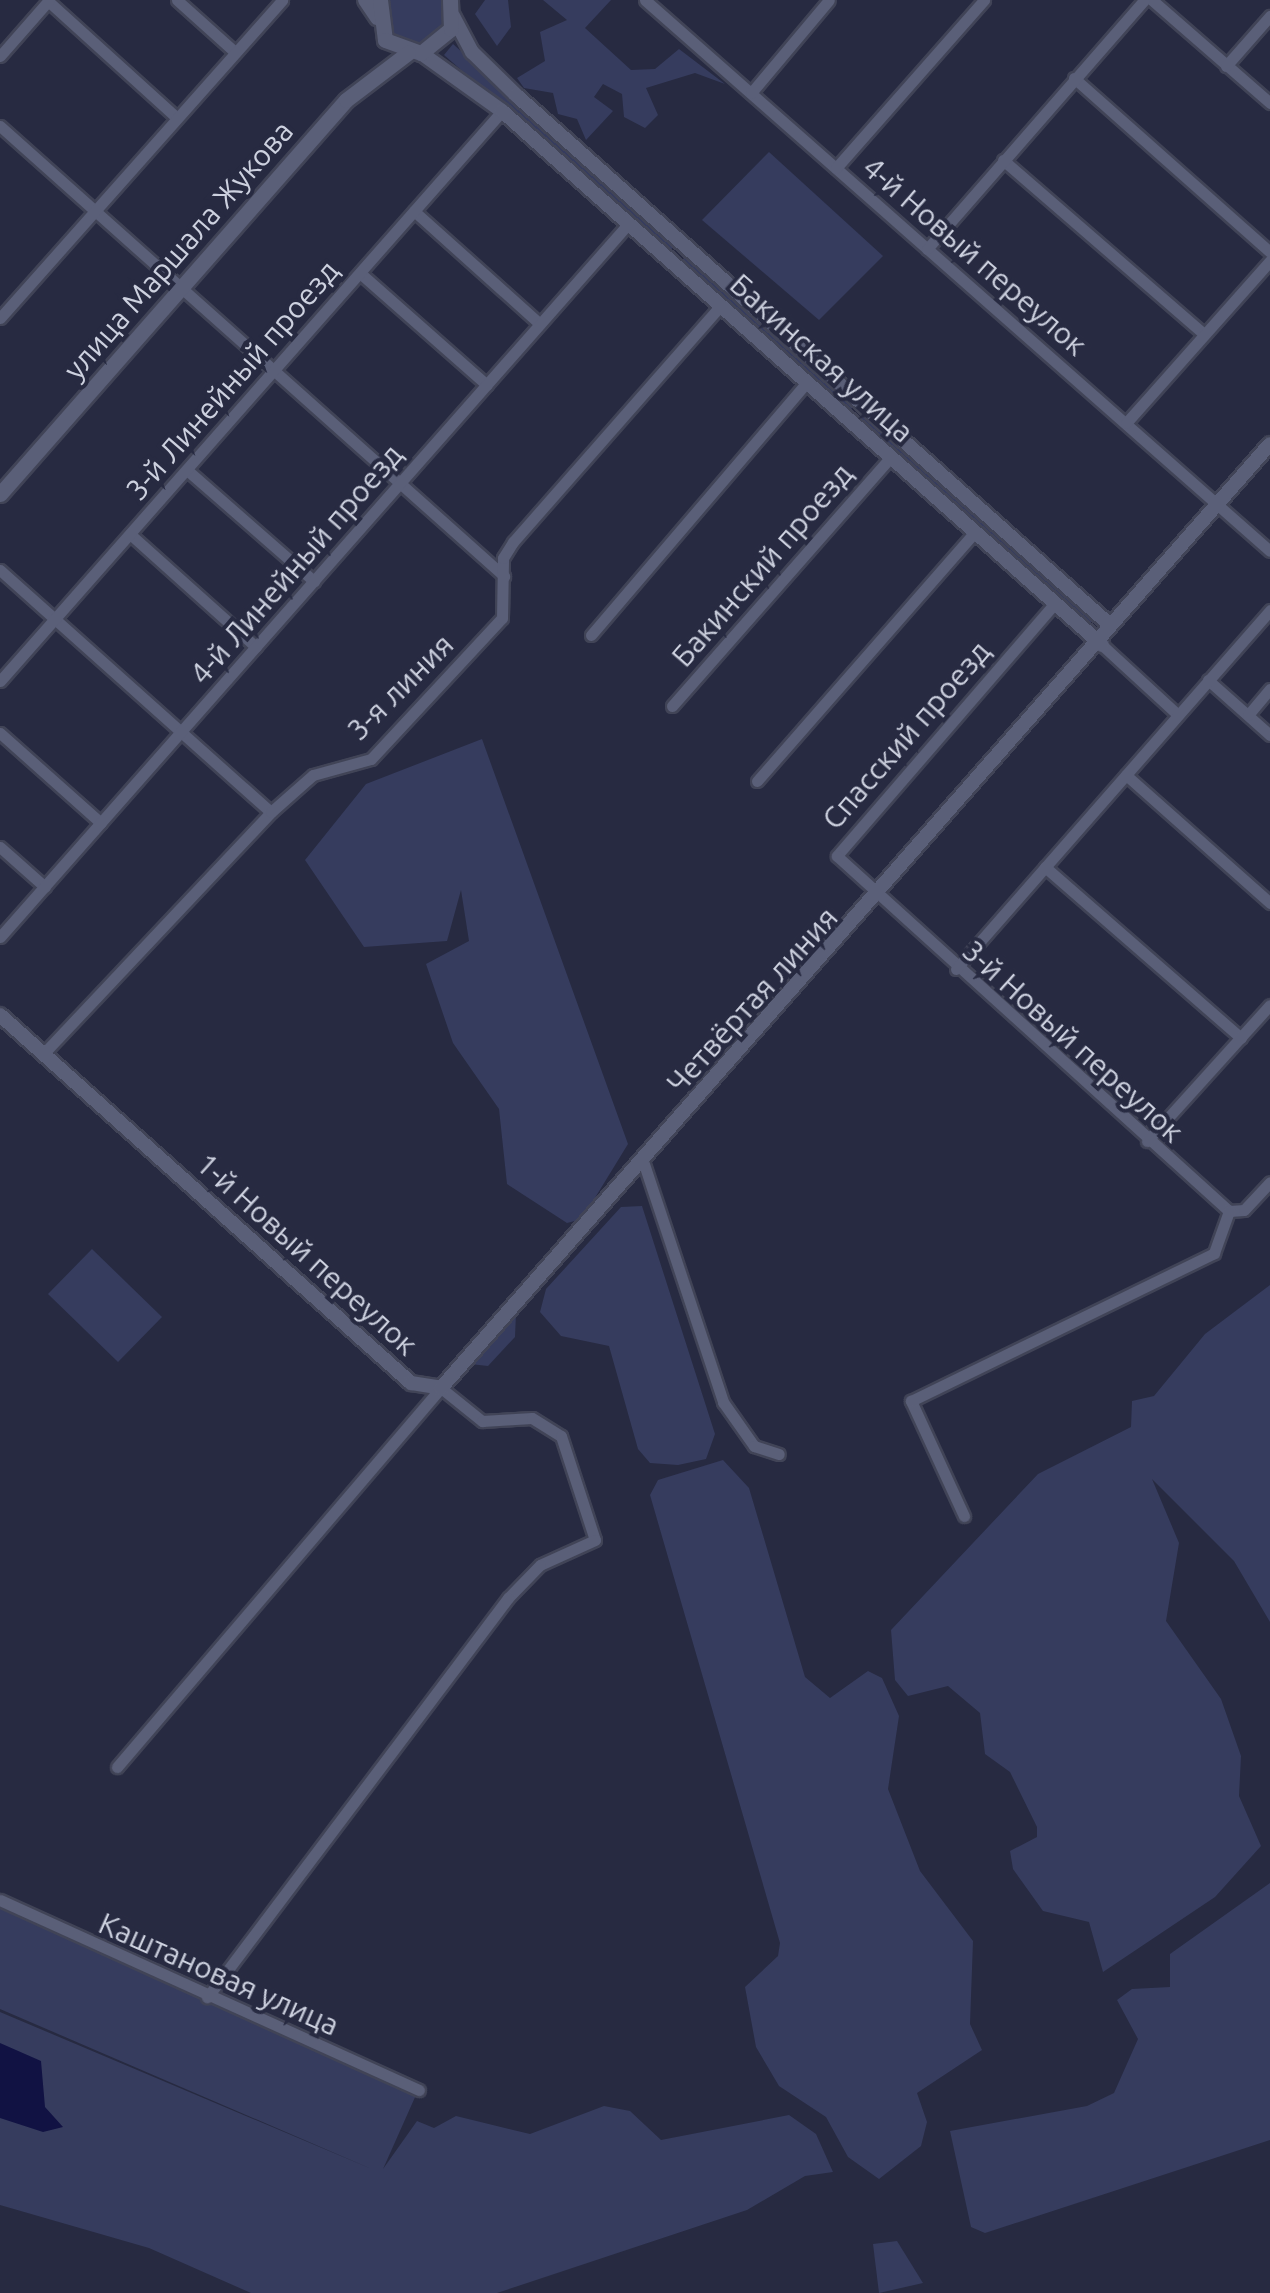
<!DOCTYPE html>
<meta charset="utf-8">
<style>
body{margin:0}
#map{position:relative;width:1270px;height:2293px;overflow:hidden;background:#272a41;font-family:Ubuntu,sans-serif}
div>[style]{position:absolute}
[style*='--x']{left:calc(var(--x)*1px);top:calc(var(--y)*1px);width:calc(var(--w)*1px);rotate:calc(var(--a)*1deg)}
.green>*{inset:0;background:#363c5e}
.water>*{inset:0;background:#111243}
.roads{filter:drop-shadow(2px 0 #414457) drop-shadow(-2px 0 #414457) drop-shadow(0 2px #414457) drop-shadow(0 -2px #414457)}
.minor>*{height:11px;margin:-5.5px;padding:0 5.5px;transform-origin:5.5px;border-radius:5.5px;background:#5a5f78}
.tertiary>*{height:14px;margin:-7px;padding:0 7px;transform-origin:7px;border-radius:7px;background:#5a5f78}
.secondary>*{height:15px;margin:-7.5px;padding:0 7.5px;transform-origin:7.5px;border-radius:7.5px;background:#5a5f78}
span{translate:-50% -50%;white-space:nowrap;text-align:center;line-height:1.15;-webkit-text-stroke:8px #272a41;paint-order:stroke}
.street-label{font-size:30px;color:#cdd1df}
</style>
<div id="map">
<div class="green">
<div style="clip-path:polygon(388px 0,443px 0,446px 25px,416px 48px,390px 35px)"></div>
<div style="clip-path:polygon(485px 0,508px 0,511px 27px,497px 46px,475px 14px)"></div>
<div style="clip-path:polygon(543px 0,611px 0,585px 28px,631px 70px,655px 69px,679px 49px,725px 84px,695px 73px,646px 88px,658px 115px,645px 128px,624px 117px,622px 94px,603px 84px,594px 97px,613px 111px,586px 140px,577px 119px,558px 114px,553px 93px,524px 88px,517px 78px,545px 61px,540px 32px,567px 20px)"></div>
<div style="clip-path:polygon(453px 44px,675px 245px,669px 252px,444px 55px)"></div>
<div style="clip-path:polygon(769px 152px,883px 256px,819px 320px,702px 220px)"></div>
<div style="clip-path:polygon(687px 255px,855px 405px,849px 411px,681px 261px)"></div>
<div style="clip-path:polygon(864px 414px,1095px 618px,1089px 624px,858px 420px)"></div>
<div style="clip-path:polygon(482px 739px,628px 1144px,582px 1219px,567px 1223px,507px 1184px,499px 1109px,453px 1043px,426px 964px,469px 941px,461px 890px,447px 941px,364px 947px,305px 860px,366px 784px)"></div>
<div style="clip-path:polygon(642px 1206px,715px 1434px,706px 1459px,678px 1465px,650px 1463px,638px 1449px,609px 1346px,561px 1336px,540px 1312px,546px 1289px,621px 1207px)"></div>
<div style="clip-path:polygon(92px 1249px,162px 1317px,118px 1362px,48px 1294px)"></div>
<div style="clip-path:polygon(1270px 1285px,1270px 1622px,1234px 1561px,1152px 1479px,1179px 1543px,1166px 1621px,1221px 1699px,1241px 1756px,1239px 1796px,1261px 1846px,1215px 1897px,1103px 1972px,1089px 1922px,1043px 1911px,1013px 1869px,1010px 1851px,1037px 1837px,1037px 1827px,1010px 1772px,985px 1754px,980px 1713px,948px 1686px,908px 1696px,895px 1680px,891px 1630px,1038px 1474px,1131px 1427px,1132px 1401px,1154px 1396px,1205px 1334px)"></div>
<div style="clip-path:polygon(516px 1313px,515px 1337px,488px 1366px,470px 1364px)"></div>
<div style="clip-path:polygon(723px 1460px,749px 1488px,805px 1677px,830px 1698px,868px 1671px,882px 1678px,899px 1716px,888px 1789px,920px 1871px,973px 1941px,970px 2024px,982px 2050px,917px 2093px,927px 2122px,921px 2146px,879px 2179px,848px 2157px,826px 2117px,779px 2086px,756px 2047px,745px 1987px,778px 1956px,780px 1943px,650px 1495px,658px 1480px)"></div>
<div style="clip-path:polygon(1270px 1883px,1270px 2140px,985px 2233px,971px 2227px,950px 2131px,1087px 2106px,1114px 2093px,1138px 2039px,1117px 2000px,1132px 1989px,1170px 1987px,1170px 1954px)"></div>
<div style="clip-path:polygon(0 1900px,416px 2095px,383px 2169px,417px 2121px,434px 2128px,456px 2116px,530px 2134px,604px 2106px,630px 2111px,661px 2140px,789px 2115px,816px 2134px,833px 2172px,805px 2176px,747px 2210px,497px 2293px,251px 2293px,149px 2248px,0 2205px,0 2012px,374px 2170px,0 2009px)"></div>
<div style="clip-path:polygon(897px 2241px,923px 2283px,879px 2293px,873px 2244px)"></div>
</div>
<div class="water">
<div style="clip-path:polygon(0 2043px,41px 2061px,45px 2107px,63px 2127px,43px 2132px,0 2118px)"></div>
</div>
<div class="roads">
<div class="minor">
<div style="--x:177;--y:0;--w:78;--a:41.9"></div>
<div style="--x:645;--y:0;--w:833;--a:41.4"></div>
<div style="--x:1152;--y:0;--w:157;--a:41.1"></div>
<div style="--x:48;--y:1;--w:174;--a:42.2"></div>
<div style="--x:0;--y:56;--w:74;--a:-48.8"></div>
<div style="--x:1226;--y:66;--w:67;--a:-48.7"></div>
<div style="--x:1074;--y:78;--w:262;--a:41.6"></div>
<div style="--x:751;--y:93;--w:121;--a:-50"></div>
<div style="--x:0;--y:126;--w:676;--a:41.76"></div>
<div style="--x:1003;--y:160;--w:266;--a:40.9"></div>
<div style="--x:836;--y:168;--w:224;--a:-48.6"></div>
<div style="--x:414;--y:211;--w:169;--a:41.9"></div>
<div style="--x:927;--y:249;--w:330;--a:-48.9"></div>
<div style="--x:360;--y:273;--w:169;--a:41.4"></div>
<div style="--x:0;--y:318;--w:425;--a:-48.4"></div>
<div style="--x:1126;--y:423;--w:217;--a:-48.4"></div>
<div style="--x:187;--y:470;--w:169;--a:41.2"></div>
<div style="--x:130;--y:534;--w:169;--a:41.9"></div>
<div style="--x:0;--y:570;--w:363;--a:41.8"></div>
<div style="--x:1055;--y:603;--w:334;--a:130.8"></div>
<div style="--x:837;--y:856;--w:529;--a:42.16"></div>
<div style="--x:1229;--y:1211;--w:15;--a:-4"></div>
<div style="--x:1244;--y:1210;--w:38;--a:-47"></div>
<div style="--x:591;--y:635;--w:333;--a:-49.5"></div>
<div style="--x:1102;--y:645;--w:103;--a:42.6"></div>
<div style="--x:1208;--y:680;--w:83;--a:41.6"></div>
<div style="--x:0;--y:681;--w:760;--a:-48.63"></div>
<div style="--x:672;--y:706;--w:332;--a:-48.7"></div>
<div style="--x:1248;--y:715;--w:34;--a:-50"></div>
<div style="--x:0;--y:733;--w:135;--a:41.7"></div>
<div style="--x:1126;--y:775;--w:193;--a:41.6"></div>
<div style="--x:757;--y:781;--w:331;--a:-48.8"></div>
<div style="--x:0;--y:847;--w:60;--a:41.6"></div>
<div style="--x:1045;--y:867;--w:260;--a:41.1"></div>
<div style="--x:0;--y:937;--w:952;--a:-48.62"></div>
<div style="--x:956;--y:969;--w:477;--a:-48.8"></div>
<div style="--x:45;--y:1052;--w:330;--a:-46.7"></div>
<div style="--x:271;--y:812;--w:56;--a:-41.4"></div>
<div style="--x:313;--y:775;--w:60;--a:-15.4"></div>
<div style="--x:371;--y:759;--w:192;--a:-47.1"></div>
<div style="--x:502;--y:618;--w:60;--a:-89"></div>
<div style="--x:503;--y:558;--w:19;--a:-58"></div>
<div style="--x:513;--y:542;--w:315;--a:-48.7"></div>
<div style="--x:1147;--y:1141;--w:183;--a:-47.9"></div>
<div style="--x:644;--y:1164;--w:251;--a:71.6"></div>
<div style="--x:723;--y:1402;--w:54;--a:54.8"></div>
<div style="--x:754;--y:1446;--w:26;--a:18"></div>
<div style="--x:964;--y:1516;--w:127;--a:-114.7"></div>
<div style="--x:911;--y:1401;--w:337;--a:-26"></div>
<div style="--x:1214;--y:1253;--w:45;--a:-70.3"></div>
<div style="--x:117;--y:1767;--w:499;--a:-49.5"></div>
<div style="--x:441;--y:1388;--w:53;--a:38.8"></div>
<div style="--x:482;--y:1421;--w:50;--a:-3.4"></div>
<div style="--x:532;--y:1418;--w:34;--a:32"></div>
<div style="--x:561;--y:1436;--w:109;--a:71.9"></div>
<div style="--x:595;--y:1540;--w:60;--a:155.6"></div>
<div style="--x:540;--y:1565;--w:46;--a:134.1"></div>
<div style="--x:508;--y:1598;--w:500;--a:127"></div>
<div style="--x:0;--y:1900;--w:460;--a:24.4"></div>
</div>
<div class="tertiary">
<div style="--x:365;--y:0;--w:22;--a:56"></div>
<div style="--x:453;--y:16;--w:41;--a:62.2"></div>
<div style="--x:472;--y:52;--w:62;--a:44.3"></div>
<div style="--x:516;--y:95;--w:795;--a:41.74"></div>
<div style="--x:421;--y:53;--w:100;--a:35.6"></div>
<div style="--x:502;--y:111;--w:803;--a:41.67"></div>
<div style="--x:0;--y:1015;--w:552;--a:41.84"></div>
<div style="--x:411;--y:1383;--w:30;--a:9"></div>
<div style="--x:441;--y:1388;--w:1256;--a:-48.71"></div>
</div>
<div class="secondary">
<div style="--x:380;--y:0;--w:40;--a:82.9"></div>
<div style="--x:385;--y:40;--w:38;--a:20"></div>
<div style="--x:421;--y:53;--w:38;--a:-39"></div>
<div style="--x:451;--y:29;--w:29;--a:-92"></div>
<div style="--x:0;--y:494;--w:524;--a:-48.71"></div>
<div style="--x:346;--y:100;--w:78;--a:-37.2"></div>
</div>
</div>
<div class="street-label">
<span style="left:178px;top:250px;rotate:-49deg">улица Маршала Жукова</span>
<span style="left:975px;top:256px;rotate:41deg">4-й Новый переулок</span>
<span style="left:822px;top:358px;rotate:42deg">Бакинская улица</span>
<span style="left:232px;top:380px;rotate:-49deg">3-й Линейный проезд</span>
<span style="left:296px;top:564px;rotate:-49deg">4-й Линейный проезд</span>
<span style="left:762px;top:565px;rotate:-49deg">Бакинский проезд</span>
<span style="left:400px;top:687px;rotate:-45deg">3-я линия</span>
<span style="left:906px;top:735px;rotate:-49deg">Спасский проезд</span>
<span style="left:752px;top:1000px;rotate:-48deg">Четвёртая линия</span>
<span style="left:1073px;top:1041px;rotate:42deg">3-й Новый переулок</span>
<span style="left:307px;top:1254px;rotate:42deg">1-й Новый переулок</span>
<span style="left:219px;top:1974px;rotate:24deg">Каштановая улица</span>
</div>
</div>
